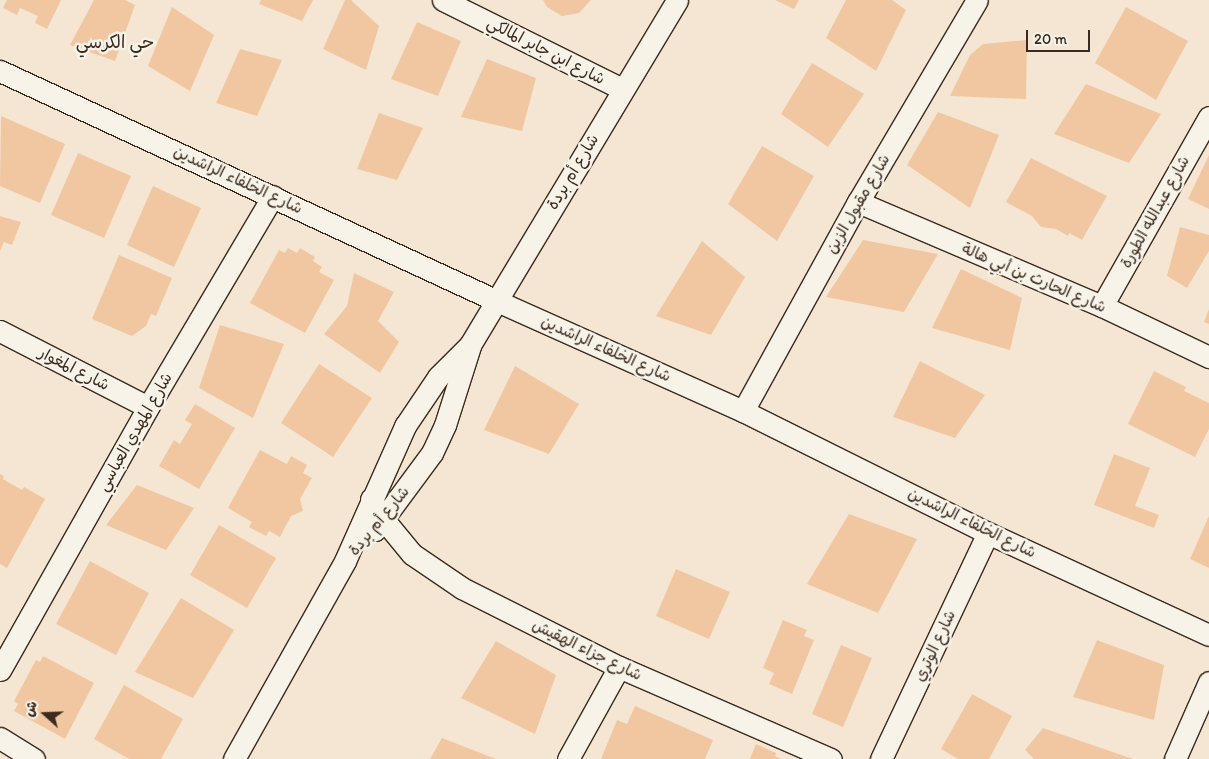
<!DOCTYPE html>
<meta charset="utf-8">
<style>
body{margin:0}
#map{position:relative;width:1209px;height:759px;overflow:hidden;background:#f5e6d3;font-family:Itim,"Playpen Sans Arabic",sans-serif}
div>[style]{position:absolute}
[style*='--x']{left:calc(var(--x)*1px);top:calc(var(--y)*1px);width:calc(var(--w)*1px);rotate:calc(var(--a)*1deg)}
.building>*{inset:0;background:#f1c7a1}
.roads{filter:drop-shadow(1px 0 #3b2a1e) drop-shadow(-1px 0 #3b2a1e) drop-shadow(0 1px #3b2a1e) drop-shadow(0 -1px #3b2a1e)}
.minor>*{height:21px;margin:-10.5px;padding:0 10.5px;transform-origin:10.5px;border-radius:10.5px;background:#f7f3e8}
span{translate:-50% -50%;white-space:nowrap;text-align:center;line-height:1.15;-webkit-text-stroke:5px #f7f3e8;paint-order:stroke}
.street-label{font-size:16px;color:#3b2a1e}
.neighbourhood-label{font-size:18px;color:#3b2a1e}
.north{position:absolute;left:20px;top:689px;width:50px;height:50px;-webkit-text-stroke:4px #f7f3e8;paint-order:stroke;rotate:290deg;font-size:14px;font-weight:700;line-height:20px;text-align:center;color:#3b2a1e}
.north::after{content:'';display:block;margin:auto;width:18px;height:22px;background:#3b2a1e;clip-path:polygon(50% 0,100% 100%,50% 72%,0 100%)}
.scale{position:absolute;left:1026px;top:30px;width:64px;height:22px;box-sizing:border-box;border:2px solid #3b2a1e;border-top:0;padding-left:6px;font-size:15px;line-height:18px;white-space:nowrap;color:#3b2a1e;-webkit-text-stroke:4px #f7f3e8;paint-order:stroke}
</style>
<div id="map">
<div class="building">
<div style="clip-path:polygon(7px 0,61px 0,47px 29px,35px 23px,38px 16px,20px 8px,17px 15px,3px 8px)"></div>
<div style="clip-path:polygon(94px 0,125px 0,135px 5px,115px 61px,70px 45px)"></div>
<div style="clip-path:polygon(261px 0,313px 0,302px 21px,259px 4px)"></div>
<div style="clip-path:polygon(345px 0,351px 0,379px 26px,366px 70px,323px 49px)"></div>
<div style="clip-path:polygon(543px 0,591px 0,579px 13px,562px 16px,547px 7px)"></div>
<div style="clip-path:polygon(775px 0,799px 0,794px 9px)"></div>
<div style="clip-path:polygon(846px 0,892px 0,906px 10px,876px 71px,826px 38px)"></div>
<div style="clip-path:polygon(172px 7px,214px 35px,190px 91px,148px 66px)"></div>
<div style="clip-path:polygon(1126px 7px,1188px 41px,1156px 100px,1095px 63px)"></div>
<div style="clip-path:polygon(417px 22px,461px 41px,438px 96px,391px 79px)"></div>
<div style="clip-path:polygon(1027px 40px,1026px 99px,950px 96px,970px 55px,983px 44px)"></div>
<div style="clip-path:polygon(240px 49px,282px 60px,257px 116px,216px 103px)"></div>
<div style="clip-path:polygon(487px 59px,536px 78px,522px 131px,461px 117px)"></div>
<div style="clip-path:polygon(812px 63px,864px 94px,828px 147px,781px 114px)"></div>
<div style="clip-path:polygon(1086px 84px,1161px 114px,1129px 163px,1054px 134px)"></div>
<div style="clip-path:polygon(938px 112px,999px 135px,970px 208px,907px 165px)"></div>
<div style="clip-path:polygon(379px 113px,423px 128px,397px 180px,357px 169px)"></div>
<div style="clip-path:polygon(1px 116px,65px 144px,40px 203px,0 186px)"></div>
<div style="clip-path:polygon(762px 146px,814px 176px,777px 241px,728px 204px)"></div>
<div style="clip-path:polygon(78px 153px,131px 176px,104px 238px,51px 215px)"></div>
<div style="clip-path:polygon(1209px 155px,1209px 209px,1188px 199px)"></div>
<div style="clip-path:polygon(1031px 158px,1107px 196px,1082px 240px,1069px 233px,1068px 236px,1056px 229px,1041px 227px,1032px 216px,1006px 202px)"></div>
<div style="clip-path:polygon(153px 186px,201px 208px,174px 267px,127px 245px)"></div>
<div style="clip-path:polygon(0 216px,21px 222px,12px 245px,4px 242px,0 251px)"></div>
<div style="clip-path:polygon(1180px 227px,1209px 235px,1209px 251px,1187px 288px,1167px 276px)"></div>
<div style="clip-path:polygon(863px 240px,938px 254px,904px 312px,826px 297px)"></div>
<div style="clip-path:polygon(702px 241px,745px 277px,711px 335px,656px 316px)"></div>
<div style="clip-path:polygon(288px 248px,297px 253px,300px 248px,315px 257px,313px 261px,322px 267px,319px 272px,334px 280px,305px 333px,250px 303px,279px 250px,285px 253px)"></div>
<div style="clip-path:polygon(119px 255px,172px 278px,156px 316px,151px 314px,146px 326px,132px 336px,92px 319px)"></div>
<div style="clip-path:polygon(961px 269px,1022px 298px,1010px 350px,932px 328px)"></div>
<div style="clip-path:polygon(354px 273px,394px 292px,378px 321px,399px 342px,380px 373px,324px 334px,347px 306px)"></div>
<div style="clip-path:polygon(1209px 309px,1209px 324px,1204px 322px)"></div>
<div style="clip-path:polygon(220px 325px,284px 344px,253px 418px,199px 388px)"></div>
<div style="clip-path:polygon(920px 361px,985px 395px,955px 438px,893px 417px)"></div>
<div style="clip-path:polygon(319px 364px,372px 398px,333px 457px,281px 423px)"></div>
<div style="clip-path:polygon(515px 366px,579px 404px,549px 454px,484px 430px)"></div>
<div style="clip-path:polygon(1154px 371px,1186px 387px,1184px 391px,1209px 403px,1209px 429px,1195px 457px,1128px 424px)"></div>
<div style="clip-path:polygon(195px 404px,235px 428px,199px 489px,159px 466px,174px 440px,180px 444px,192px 424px,185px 420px)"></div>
<div style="clip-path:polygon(260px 450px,287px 464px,291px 456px,307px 465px,303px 473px,312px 478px,300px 499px,303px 511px,291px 516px,280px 537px,269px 531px,266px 536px,249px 527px,252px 522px,228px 508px)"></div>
<div style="clip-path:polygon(1114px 454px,1150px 468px,1135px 506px,1159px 515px,1154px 528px,1094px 505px)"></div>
<div style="clip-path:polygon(0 474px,4px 476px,3px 479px,22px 490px,24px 487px,45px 499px,7px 568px,0 564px)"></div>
<div style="clip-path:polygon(137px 485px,194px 508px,166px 550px,106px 525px)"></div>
<div style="clip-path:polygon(849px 514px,917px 539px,878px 613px,807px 584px)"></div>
<div style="clip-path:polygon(1209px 516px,1209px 568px,1190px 559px)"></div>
<div style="clip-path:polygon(219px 525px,276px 558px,247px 608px,190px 575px)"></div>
<div style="clip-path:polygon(90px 561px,149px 593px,116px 655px,56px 624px)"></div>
<div style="clip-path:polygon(676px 569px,730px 592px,709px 639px,656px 616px)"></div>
<div style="clip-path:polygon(181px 598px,234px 630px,193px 698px,135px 672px)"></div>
<div style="clip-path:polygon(783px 620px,807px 630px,804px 636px,814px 640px,792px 694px,769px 684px,774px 673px,763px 668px)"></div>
<div style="clip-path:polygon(1097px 640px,1164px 665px,1154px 720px,1073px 697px)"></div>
<div style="clip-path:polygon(496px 641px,556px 675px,535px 734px,461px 698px)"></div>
<div style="clip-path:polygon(841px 645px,872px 658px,843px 727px,812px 714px)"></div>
<div style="clip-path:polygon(43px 656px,94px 683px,65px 739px,14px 711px,18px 704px,14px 701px,36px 660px,40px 662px)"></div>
<div style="clip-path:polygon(124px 685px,183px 719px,161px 759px,129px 759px,94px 739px)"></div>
<div style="clip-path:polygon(972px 694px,1012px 716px,989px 759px,958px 759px,941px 749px)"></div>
<div style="clip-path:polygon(635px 706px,713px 740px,705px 759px,601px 759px,617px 720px,627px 724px)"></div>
<div style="clip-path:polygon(1043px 728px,1133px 759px,1034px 759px,1025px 750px)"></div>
<div style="clip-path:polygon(442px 738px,496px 759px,430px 759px)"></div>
<div style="clip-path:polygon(756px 744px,776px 753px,775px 756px,781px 759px,750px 759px)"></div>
</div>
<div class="roads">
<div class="minor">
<div style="--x:443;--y:0;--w:200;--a:26.4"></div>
<div style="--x:0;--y:71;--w:548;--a:24.83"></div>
<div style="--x:497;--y:301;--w:269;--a:24.1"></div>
<div style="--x:743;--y:411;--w:274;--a:26.5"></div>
<div style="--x:988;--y:533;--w:243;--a:24.8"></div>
<div style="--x:858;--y:202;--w:265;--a:23.1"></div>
<div style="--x:1102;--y:306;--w:119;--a:25.5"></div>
<div style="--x:1102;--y:306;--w:217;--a:-60.5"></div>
<div style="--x:0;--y:331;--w:166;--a:27.2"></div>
<div style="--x:743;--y:411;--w:239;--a:-61.2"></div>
<div style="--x:858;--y:202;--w:234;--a:-59.5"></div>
<div style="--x:371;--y:499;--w:25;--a:58"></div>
<div style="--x:384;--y:520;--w:44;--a:50.5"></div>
<div style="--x:412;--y:554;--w:60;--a:34.2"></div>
<div style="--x:462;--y:588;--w:176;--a:26.7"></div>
<div style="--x:619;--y:667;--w:231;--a:23.5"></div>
<div style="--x:375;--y:530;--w:96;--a:-53.5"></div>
<div style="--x:432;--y:453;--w:31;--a:-65"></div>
<div style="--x:445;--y:425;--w:83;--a:-72.4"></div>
<div style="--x:0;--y:670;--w:302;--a:-60.6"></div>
<div style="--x:148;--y:407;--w:245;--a:-59.4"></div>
<div style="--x:0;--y:738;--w:40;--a:32"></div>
<div style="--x:234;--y:759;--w:227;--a:-60.7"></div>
<div style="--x:345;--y:561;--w:148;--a:-66"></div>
<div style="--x:405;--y:426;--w:59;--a:-56"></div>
<div style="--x:438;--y:377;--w:45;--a:-45"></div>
<div style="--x:470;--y:345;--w:402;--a:-59"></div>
<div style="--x:568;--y:759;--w:105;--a:-61"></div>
<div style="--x:881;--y:759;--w:250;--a:-64.7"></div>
<div style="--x:1175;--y:759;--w:84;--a:-66.2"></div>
</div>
</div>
<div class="street-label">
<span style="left:546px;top:51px;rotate:27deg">شارع ابن جابر المالكي</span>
<span style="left:573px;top:172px;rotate:-59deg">شارع أم بردة</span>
<span style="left:238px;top:180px;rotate:25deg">شارع الخلفاء الراشدين</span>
<span style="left:858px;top:204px;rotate:-60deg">شارع مقبول الزبن</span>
<span style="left:1155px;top:212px;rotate:-61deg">شارع عبدالله الطورة</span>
<span style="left:1034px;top:278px;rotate:23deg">شارع الحارث بن أبي هالة</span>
<span style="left:606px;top:349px;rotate:24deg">شارع الخلفاء الراشدين</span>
<span style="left:74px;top:369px;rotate:27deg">شارع المغوار</span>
<span style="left:135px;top:432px;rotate:-60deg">شارع المهدي العباسي</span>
<span style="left:379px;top:521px;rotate:-50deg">شارع أم بردة</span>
<span style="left:972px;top:523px;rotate:26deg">شارع الخلفاء الراشدين</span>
<span style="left:935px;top:646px;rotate:-65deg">شارع الوتري</span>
<span style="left:587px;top:650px;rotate:26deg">شارع جزاء الهقيش</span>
</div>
<div class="neighbourhood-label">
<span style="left:115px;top:42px">حي الكرسي</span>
</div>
<div class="north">ش</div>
<div class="scale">20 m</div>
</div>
